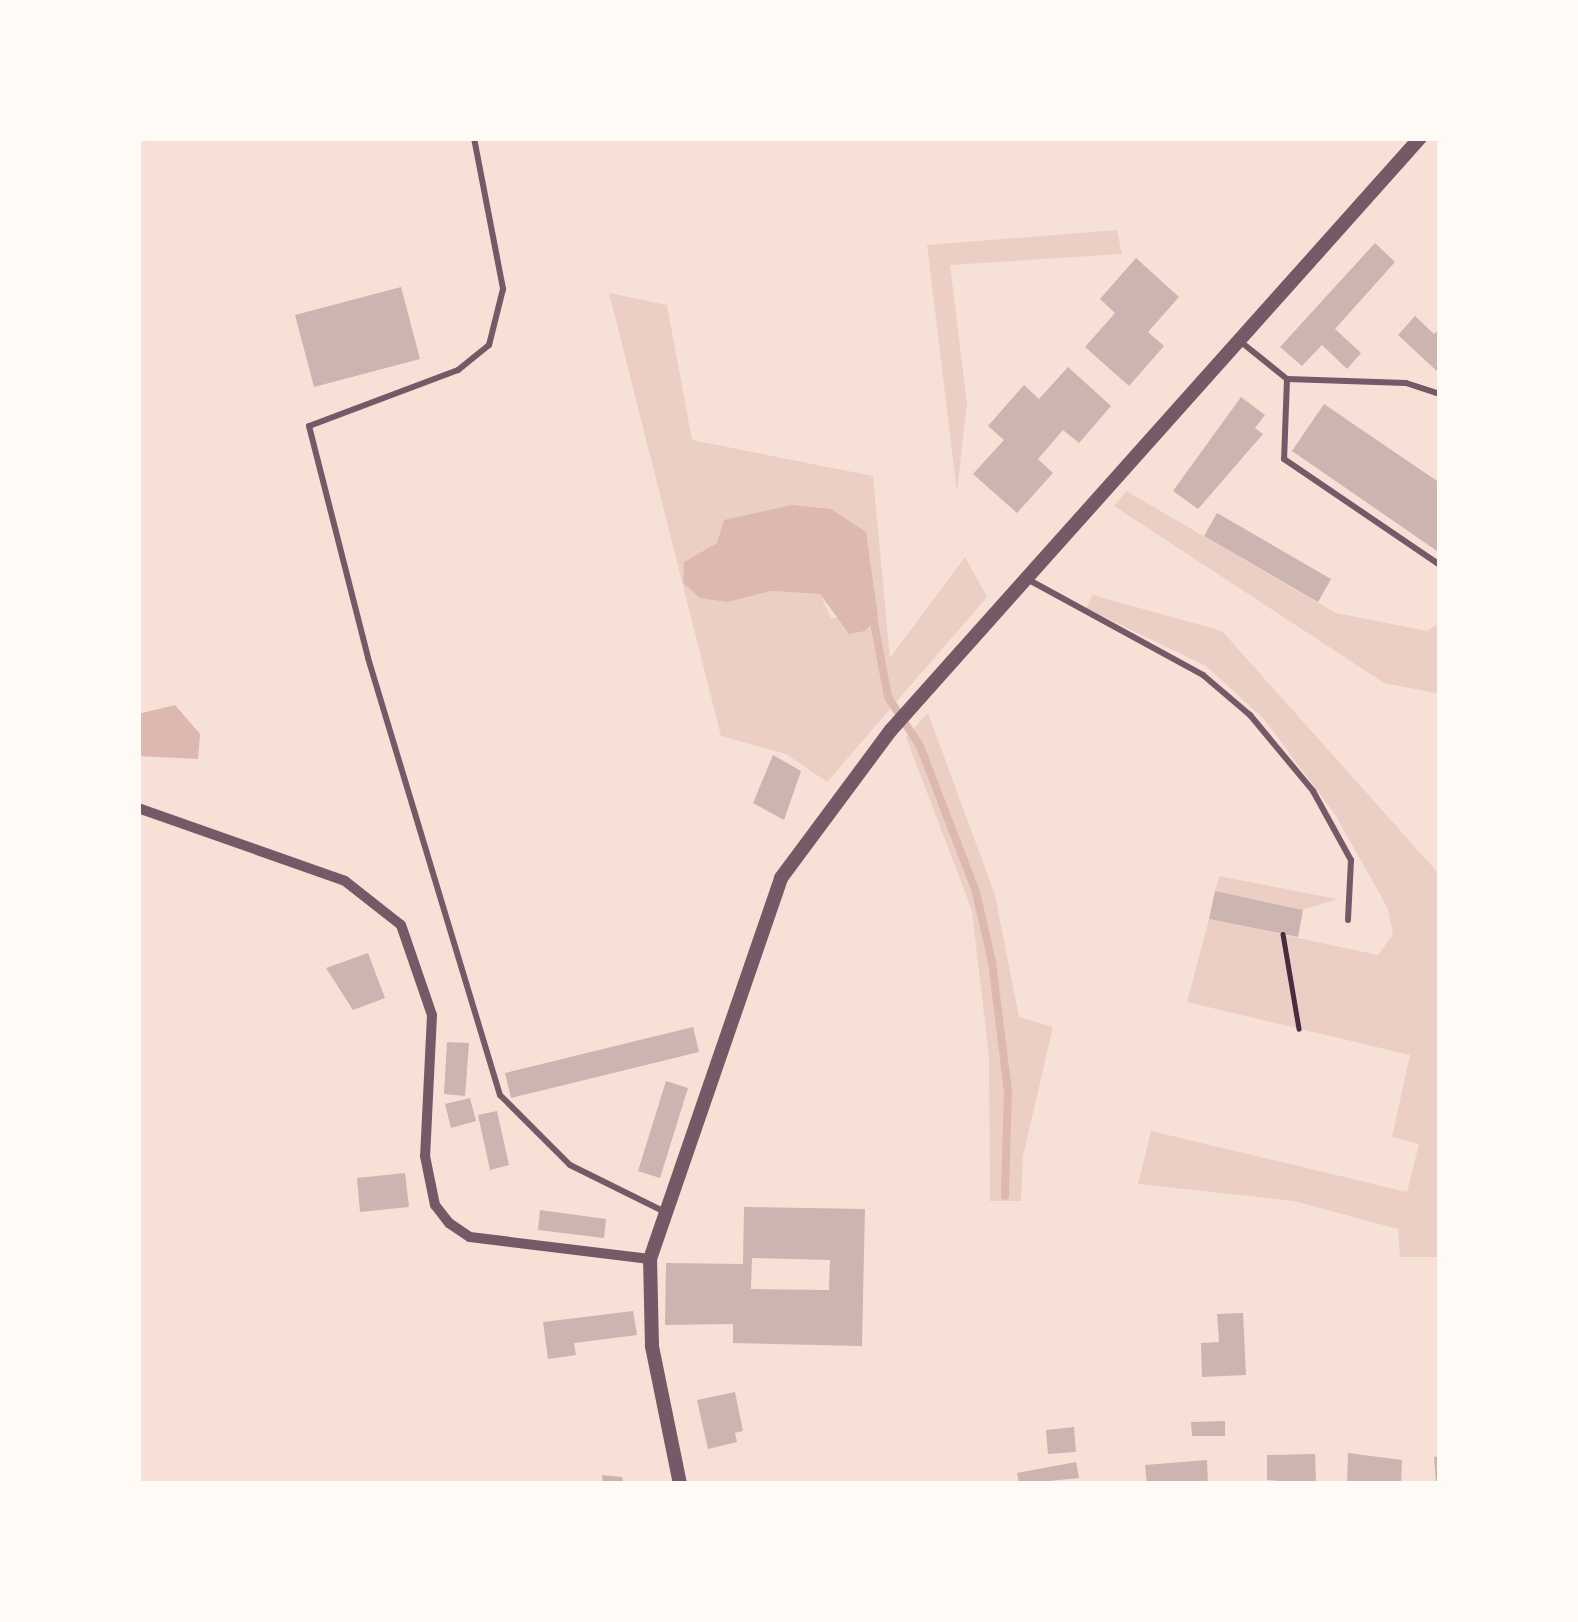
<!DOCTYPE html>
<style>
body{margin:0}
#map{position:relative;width:1578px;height:1622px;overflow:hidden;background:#f7e1d7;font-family:Manrope,sans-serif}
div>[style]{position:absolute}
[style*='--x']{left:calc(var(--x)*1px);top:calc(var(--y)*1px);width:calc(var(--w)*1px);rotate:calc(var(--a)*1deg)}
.green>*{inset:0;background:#ebcfc5}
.water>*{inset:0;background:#dcb8b0}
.stream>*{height:8px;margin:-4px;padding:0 4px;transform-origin:4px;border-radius:4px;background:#dcb8b0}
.building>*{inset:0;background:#ccb4b1}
.path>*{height:4.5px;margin:-2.25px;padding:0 2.25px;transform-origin:2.25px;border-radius:2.25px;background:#4a2c40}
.service>*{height:6px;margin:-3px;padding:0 3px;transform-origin:3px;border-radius:3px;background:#755966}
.minor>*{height:10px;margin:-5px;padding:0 5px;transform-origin:5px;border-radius:5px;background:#755966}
.tertiary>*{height:14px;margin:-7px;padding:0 7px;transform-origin:7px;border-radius:7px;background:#755966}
span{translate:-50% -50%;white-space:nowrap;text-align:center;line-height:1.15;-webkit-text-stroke:9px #fffaf5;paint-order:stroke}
.frame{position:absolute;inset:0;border:141px solid #fffaf5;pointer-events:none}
</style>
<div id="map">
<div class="green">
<div style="clip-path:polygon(1117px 230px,1122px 254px,950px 265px,967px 403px,957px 492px,927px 245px)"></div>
<div style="clip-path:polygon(evenodd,609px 293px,667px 305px,692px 440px,873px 476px,890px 658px,965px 557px,987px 597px,827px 782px,786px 754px,721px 736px,609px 293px,717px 543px,878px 617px,831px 618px,820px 594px,771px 591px,728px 602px,684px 562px,717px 543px)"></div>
<div style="clip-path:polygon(1126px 491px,1336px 613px,1427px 631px,1440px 622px,1440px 694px,1384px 683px,1114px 506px)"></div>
<div style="clip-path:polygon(1093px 595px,1222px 631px,1440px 875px,1440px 1257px,1400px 1257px,1398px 1229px,1294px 1201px,1138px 1184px,1151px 1131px,1407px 1192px,1419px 1144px,1392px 1137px,1410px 1055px,1187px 1002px,1209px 919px,1378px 955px,1393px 934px,1388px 909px,1336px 816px,1264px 719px,1206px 666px,1086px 608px)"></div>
<div style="clip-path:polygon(928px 713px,995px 895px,1019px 1017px,1053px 1027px,1023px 1156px,1021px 1201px,990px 1201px,989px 1057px,972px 911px,906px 737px)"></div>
<div style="clip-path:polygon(1219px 876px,1337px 899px,1303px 910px,1215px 891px)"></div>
</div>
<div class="water">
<div style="clip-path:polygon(792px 505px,831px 509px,866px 532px,878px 617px,865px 631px,849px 634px,820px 594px,771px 591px,728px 602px,700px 598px,683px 583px,684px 562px,717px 543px,724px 520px)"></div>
<div style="clip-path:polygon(175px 705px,200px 734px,198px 759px,138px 756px,138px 714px)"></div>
</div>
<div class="stream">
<div style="--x:874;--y:622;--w:76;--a:79.4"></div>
<div style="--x:888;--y:697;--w:59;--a:56.9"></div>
<div style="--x:920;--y:746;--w:156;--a:69"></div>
<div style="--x:976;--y:892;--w:72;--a:77.1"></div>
<div style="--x:992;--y:962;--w:131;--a:83"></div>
<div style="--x:1008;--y:1092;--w:104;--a:91.7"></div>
</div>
<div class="building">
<div style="clip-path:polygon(1375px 243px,1395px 262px,1335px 329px,1361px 353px,1347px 369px,1322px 345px,1302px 366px,1280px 347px)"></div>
<div style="clip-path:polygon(1136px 258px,1179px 297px,1148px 332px,1164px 346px,1129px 386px,1085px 347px,1115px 313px,1100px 299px)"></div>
<div style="clip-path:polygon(401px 287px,420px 359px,314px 387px,295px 315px)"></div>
<div style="clip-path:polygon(1415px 316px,1434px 334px,1440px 328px,1440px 374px,1398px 335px)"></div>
<div style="clip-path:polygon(1068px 367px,1111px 406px,1079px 443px,1063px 430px,1038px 459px,1053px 473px,1017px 513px,973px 474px,1004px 440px,988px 426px,1024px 385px,1039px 399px)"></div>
<div style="clip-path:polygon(1241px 397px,1265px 415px,1255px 428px,1263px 434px,1198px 509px,1173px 491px)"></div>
<div style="clip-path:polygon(1324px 404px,1440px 483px,1440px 553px,1292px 451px)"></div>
<div style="clip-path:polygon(1217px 513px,1331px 579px,1318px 602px,1204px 536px)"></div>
<div style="clip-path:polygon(773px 755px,801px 771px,784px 820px,753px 803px)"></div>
<div style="clip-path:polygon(1215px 891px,1303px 910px,1298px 937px,1209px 919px)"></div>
<div style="clip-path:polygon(368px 953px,385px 998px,353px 1010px,326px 968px)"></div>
<div style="clip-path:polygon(693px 1027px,699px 1052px,511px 1098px,505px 1073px)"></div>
<div style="clip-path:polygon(447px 1042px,469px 1043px,465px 1096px,444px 1094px)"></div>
<div style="clip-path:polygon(666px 1081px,688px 1088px,660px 1178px,638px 1171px)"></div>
<div style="clip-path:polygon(470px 1098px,476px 1121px,451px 1128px,445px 1104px)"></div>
<div style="clip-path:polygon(497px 1111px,509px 1165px,490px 1170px,478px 1115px)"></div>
<div style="clip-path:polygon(405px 1173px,409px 1207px,360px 1212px,357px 1178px)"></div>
<div style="clip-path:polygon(evenodd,744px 1207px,865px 1209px,862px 1346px,733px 1343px,733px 1324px,665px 1325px,666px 1263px,743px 1264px,744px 1207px,752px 1258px,830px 1260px,829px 1290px,751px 1289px,752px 1258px)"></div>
<div style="clip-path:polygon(540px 1210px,606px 1219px,604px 1238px,538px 1230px)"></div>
<div style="clip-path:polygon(633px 1311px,637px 1335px,574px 1343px,576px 1355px,548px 1359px,543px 1322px)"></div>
<div style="clip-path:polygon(1243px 1313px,1246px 1375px,1202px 1377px,1201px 1343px,1219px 1342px,1217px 1314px)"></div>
<div style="clip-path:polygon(735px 1392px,743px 1431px,735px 1433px,737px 1442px,708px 1449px,697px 1400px)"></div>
<div style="clip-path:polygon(1225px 1421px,1225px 1436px,1192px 1436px,1191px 1422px)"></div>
<div style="clip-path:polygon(1074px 1427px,1076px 1452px,1048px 1454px,1046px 1430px)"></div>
<div style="clip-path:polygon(1348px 1453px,1402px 1460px,1401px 1484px,1347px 1484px)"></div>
<div style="clip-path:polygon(1315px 1454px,1316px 1484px,1267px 1480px,1267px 1455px)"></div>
<div style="clip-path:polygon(1440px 1456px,1440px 1484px,1436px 1484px,1434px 1457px)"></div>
<div style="clip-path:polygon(1207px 1460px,1208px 1484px,1147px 1484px,1145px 1465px)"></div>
<div style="clip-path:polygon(1076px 1462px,1079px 1478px,1019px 1484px,1017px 1473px)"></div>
<div style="clip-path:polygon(602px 1475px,622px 1477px,624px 1484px,603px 1484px)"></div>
</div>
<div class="path">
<div style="--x:1283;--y:934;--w:96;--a:80.4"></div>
</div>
<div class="service">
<div style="--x:474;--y:138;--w:154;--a:79.1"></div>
<div style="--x:503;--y:289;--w:58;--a:104"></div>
<div style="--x:489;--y:345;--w:40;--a:141"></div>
<div style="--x:458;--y:370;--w:159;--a:159.4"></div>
<div style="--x:309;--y:426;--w:239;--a:75.7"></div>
<div style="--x:368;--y:658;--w:457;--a:73.2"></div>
<div style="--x:500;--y:1095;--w:99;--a:45"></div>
<div style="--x:570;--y:1165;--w:106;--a:26.3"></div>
<div style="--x:1241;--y:342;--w:59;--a:38.8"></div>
<div style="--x:1287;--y:379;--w:119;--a:1.9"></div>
<div style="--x:1406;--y:383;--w:36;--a:18"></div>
<div style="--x:1287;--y:379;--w:80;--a:92.1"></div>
<div style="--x:1284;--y:459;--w:189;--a:34.2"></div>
<div style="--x:1029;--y:580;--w:198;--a:28.6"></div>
<div style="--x:1203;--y:675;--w:62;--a:40.4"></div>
<div style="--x:1250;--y:715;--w:99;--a:50.3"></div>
<div style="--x:1313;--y:791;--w:79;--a:61.2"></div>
<div style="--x:1351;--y:860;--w:60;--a:92.9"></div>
</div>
<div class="minor">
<div style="--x:138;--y:808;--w:219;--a:19.4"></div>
<div style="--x:345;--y:881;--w:71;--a:38.2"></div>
<div style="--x:401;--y:925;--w:95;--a:71"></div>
<div style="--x:432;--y:1015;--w:141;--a:92.8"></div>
<div style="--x:425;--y:1156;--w:50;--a:78.5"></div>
<div style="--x:435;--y:1205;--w:23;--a:52"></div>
<div style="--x:449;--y:1223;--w:25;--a:34"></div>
<div style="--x:470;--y:1237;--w:181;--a:7"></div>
</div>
<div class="tertiary">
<div style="--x:680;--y:1484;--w:141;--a:-101.5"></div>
<div style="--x:652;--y:1346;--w:87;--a:-91.3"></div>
<div style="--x:650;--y:1259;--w:403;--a:-71"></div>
<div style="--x:781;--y:878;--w:184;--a:-53.4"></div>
<div style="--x:891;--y:730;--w:794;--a:-48.22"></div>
</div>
<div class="frame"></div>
</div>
